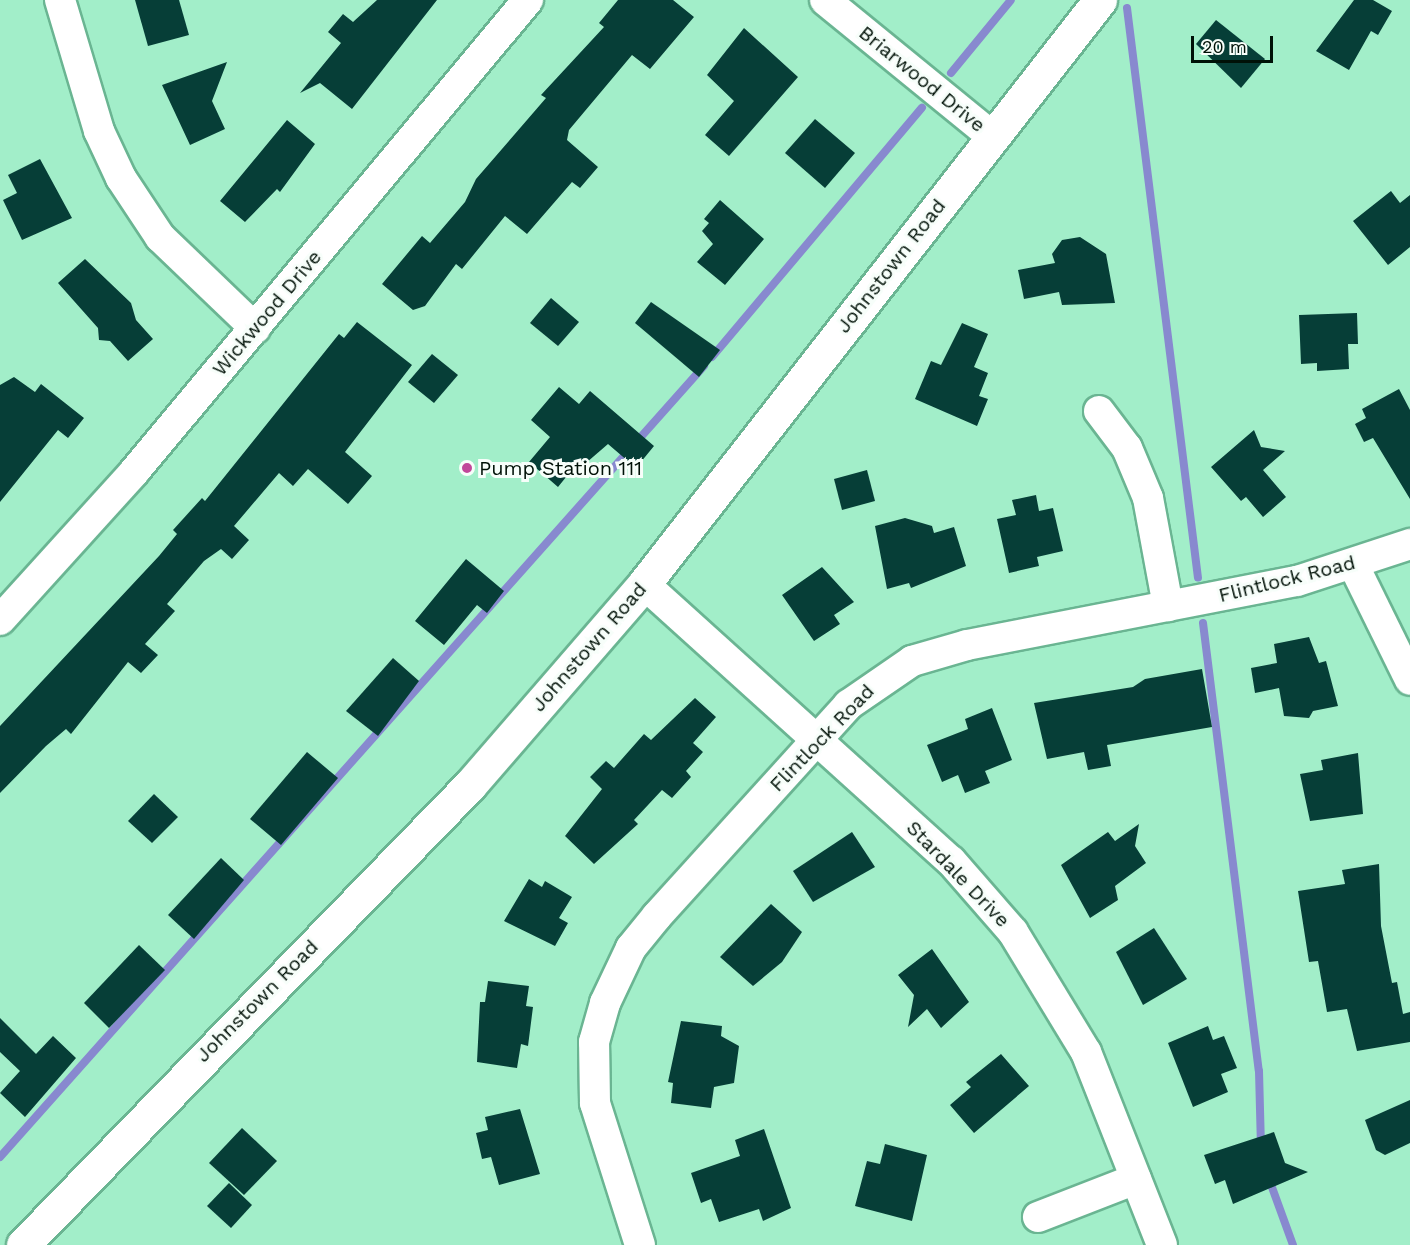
<!DOCTYPE html>
<style>
body{margin:0}
#map{position:relative;width:1410px;height:1245px;overflow:hidden;background:#a2eec9;font-family:"Work Sans",sans-serif}
div>[style]{position:absolute}
[style*='--x']{left:calc(var(--x)*1px);top:calc(var(--y)*1px);width:calc(var(--w)*1px);rotate:calc(var(--a)*1deg)}
.stream>*{height:8px;margin:-4px;padding:0 4px;transform-origin:4px;border-radius:4px;background:#8889cf}
.building>*{inset:0;background:#063e37}
.roads{filter:drop-shadow(2px 0 #6ab592) drop-shadow(-2px 0 #6ab592) drop-shadow(0 2px #6ab592) drop-shadow(0 -2px #6ab592)}
.minor>*{height:30px;margin:-15px;padding:0 15px;transform-origin:15px;border-radius:15px;background:#fff}
.secondary>*{height:33px;margin:-16.5px;padding:0 16.5px;transform-origin:16.5px;border-radius:16.5px;background:#fff}
.dots>*{width:16px;height:16px;translate:-50% -50%;box-sizing:border-box;border:3px solid #f7fefa;border-radius:50%}
span{translate:-50% -50%;white-space:nowrap;text-align:center;line-height:1.15;-webkit-text-stroke:6px #f7fefa;paint-order:stroke}
.street-label{font-size:20px;color:#001107}
.poi-label{font-size:20px;color:#001107}
.left{translate:0 -50%;text-align:left}
.scale{position:absolute;left:1191px;top:36px;width:82px;height:27px;box-sizing:border-box;border:3px solid #001107;border-top:0;padding-left:8px;font-size:18px;line-height:21px;white-space:nowrap;color:#001107;-webkit-text-stroke:4px #f7fefa;paint-order:stroke}
</style>
<div id="map">
<div class="stream">
<div style="--x:1127;--y:8;--w:574;--a:82.9"></div>
<div style="--x:951;--y:73;--w:94;--a:-50.6"></div>
<div style="--x:712;--y:357;--w:326;--a:-49.9"></div>
<div style="--x:1203;--y:623;--w:451;--a:82.9"></div>
<div style="--x:1259;--y:1071;--w:75;--a:88.5"></div>
<div style="--x:0;--y:1157;--w:1059;--a:-48.33"></div>
<div style="--x:1269;--y:1179;--w:70;--a:70"></div>
</div>
<div class="building">
<div style="clip-path:polygon(135px 0,179px 0,189px 35px,148px 46px)"></div>
<div style="clip-path:polygon(377px 0,437px 0,352px 109px,320px 83px,300px 93px,341px 43px,328px 32px,343px 14px,353px 22px)"></div>
<div style="clip-path:polygon(618px 0,673px 0,694px 17px,650px 69px,632px 55px,569px 130px,567px 140px,598px 167px,580px 188px,572px 182px,527px 234px,505px 216px,462px 269px,456px 264px,425px 306px,413px 310px,382px 284px,422px 236px,430px 243px,465px 202px,476px 179px,546px 98px,541px 95px,604px 27px,599px 23px)"></div>
<div style="clip-path:polygon(1354px 0,1373px 0,1392px 11px,1378px 35px,1371px 31px,1349px 70px,1316px 51px)"></div>
<div style="clip-path:polygon(1216px 20px,1265px 59px,1241px 88px,1196px 44px)"></div>
<div style="clip-path:polygon(744px 28px,798px 77px,729px 156px,705px 135px,734px 101px,707px 75px)"></div>
<div style="clip-path:polygon(227px 62px,212px 101px,225px 129px,190px 145px,162px 85px)"></div>
<div style="clip-path:polygon(815px 119px,855px 153px,825px 188px,785px 153px)"></div>
<div style="clip-path:polygon(287px 120px,315px 144px,280px 192px,277px 189px,245px 222px,220px 201px)"></div>
<div style="clip-path:polygon(40px 159px,72px 218px,22px 240px,3px 200px,17px 193px,8px 175px)"></div>
<div style="clip-path:polygon(1391px 191px,1400px 203px,1410px 195px,1410px 247px,1388px 265px,1353px 221px)"></div>
<div style="clip-path:polygon(720px 200px,764px 239px,725px 285px,697px 262px,713px 244px,702px 231px,709px 223px,704px 219px)"></div>
<div style="clip-path:polygon(1080px 237px,1106px 254px,1115px 303px,1062px 305px,1059px 292px,1024px 299px,1018px 270px,1055px 263px,1052px 254px,1062px 240px)"></div>
<div style="clip-path:polygon(85px 259px,131px 303px,136px 320px,153px 339px,128px 361px,110px 341px,99px 340px,98px 328px,58px 283px)"></div>
<div style="clip-path:polygon(551px 298px,579px 322px,558px 346px,530px 323px)"></div>
<div style="clip-path:polygon(651px 302px,720px 350px,699px 377px,635px 323px)"></div>
<div style="clip-path:polygon(1357px 313px,1358px 344px,1348px 344px,1349px 369px,1317px 371px,1317px 363px,1301px 364px,1299px 315px)"></div>
<div style="clip-path:polygon(357px 322px,412px 365px,345px 452px,372px 476px,348px 504px,308px 469px,293px 486px,279px 473px,234px 526px,249px 540px,232px 559px,221px 549px,204px 561px,167px 604px,175px 611px,145px 644px,158px 655px,141px 673px,128px 662px,71px 734px,66px 729px,46px 746px,0 793px,0 726px,159px 556px,177px 534px,173px 530px,202px 498px,205px 501px,339px 334px,344px 338px)"></div>
<div style="clip-path:polygon(962px 323px,988px 334px,974px 367px,988px 373px,979px 396px,988px 399px,977px 426px,915px 399px,931px 361px,941px 365px)"></div>
<div style="clip-path:polygon(432px 354px,458px 375px,434px 403px,408px 382px)"></div>
<div style="clip-path:polygon(14px 377px,35px 392px,41px 384px,84px 418px,68px 438px,58px 430px,0 502px,0 385px)"></div>
<div style="clip-path:polygon(559px 387px,579px 404px,590px 391px,654px 446px,636px 468px,608px 444px,579px 469px,575px 466px,558px 487px,529px 462px,550px 437px,531px 420px)"></div>
<div style="clip-path:polygon(1399px 389px,1410px 410px,1410px 499px,1373px 438px,1364px 442px,1355px 424px,1366px 418px,1362px 409px)"></div>
<div style="clip-path:polygon(1254px 430px,1261px 447px,1285px 451px,1263px 470px,1286px 497px,1263px 517px,1246px 497px,1241px 501px,1211px 467px)"></div>
<div style="clip-path:polygon(867px 470px,875px 501px,842px 510px,834px 479px)"></div>
<div style="clip-path:polygon(1036px 495px,1039px 511px,1053px 508px,1063px 551px,1037px 557px,1039px 566px,1009px 573px,997px 519px,1016px 515px,1012px 500px)"></div>
<div style="clip-path:polygon(905px 518px,932px 526px,934px 533px,954px 527px,966px 566px,911px 588px,909px 583px,887px 589px,875px 526px)"></div>
<div style="clip-path:polygon(466px 559px,504px 591px,487px 613px,477px 605px,444px 645px,415px 621px)"></div>
<div style="clip-path:polygon(822px 567px,854px 602px,834px 615px,840px 624px,814px 641px,782px 595px)"></div>
<div style="clip-path:polygon(1309px 637px,1319px 663px,1326px 661px,1338px 706px,1313px 711px,1309px 718px,1284px 716px,1279px 688px,1255px 693px,1251px 668px,1277px 663px,1274px 644px)"></div>
<div style="clip-path:polygon(393px 658px,419px 681px,378px 736px,346px 711px)"></div>
<div style="clip-path:polygon(1202px 669px,1212px 727px,1107px 745px,1111px 766px,1088px 770px,1084px 752px,1047px 759px,1034px 703px,1133px 687px,1145px 679px)"></div>
<div style="clip-path:polygon(695px 698px,716px 717px,693px 743px,703px 752px,686px 771px,691px 777px,672px 798px,662px 790px,634px 820px,638px 824px,594px 864px,565px 836px,602px 789px,590px 777px,606px 761px,614px 768px,644px 734px,651px 740px)"></div>
<div style="clip-path:polygon(992px 708px,1012px 760px,985px 771px,990px 783px,965px 793px,958px 775px,942px 782px,927px 745px,968px 729px,965px 719px)"></div>
<div style="clip-path:polygon(307px 752px,338px 778px,281px 845px,250px 819px)"></div>
<div style="clip-path:polygon(1358px 753px,1363px 814px,1310px 821px,1300px 774px,1323px 770px,1321px 760px)"></div>
<div style="clip-path:polygon(154px 794px,178px 817px,152px 843px,128px 821px)"></div>
<div style="clip-path:polygon(1139px 824px,1135px 846px,1146px 863px,1115px 886px,1118px 900px,1090px 918px,1061px 865px,1108px 832px,1115px 841px)"></div>
<div style="clip-path:polygon(852px 832px,875px 867px,813px 902px,793px 871px)"></div>
<div style="clip-path:polygon(221px 858px,244px 880px,194px 939px,168px 915px)"></div>
<div style="clip-path:polygon(1379px 864px,1381px 926px,1392px 983px,1397px 982px,1403px 1014px,1410px 1012px,1410px 1042px,1357px 1051px,1347px 1009px,1327px 1012px,1318px 961px,1309px 962px,1298px 891px,1345px 884px,1342px 870px)"></div>
<div style="clip-path:polygon(529px 879px,542px 887px,545px 881px,572px 897px,559px 918px,568px 923px,555px 946px,504px 921px)"></div>
<div style="clip-path:polygon(771px 904px,802px 932px,782px 962px,753px 986px,720px 957px)"></div>
<div style="clip-path:polygon(1154px 928px,1187px 979px,1143px 1005px,1116px 952px)"></div>
<div style="clip-path:polygon(139px 945px,165px 970px,109px 1028px,84px 1003px)"></div>
<div style="clip-path:polygon(932px 949px,969px 1002px,941px 1028px,927px 1009px,908px 1027px,914px 995px,898px 975px)"></div>
<div style="clip-path:polygon(488px 981px,529px 986px,526px 1006px,533px 1007px,528px 1046px,521px 1044px,517px 1068px,477px 1062px,480px 1002px,485px 1002px)"></div>
<div style="clip-path:polygon(0 1018px,36px 1054px,53px 1036px,76px 1058px,25px 1117px,0 1093px,20px 1071px,0 1052px)"></div>
<div style="clip-path:polygon(681px 1021px,722px 1026px,721px 1036px,739px 1046px,734px 1083px,714px 1087px,711px 1108px,671px 1103px,673px 1083px,668px 1082px)"></div>
<div style="clip-path:polygon(1208px 1026px,1213px 1040px,1224px 1036px,1237px 1068px,1221px 1074px,1228px 1092px,1193px 1107px,1168px 1043px)"></div>
<div style="clip-path:polygon(1001px 1054px,1029px 1086px,974px 1133px,950px 1105px,971px 1087px,966px 1082px)"></div>
<div style="clip-path:polygon(1410px 1100px,1410px 1143px,1385px 1155px,1376px 1150px,1365px 1120px)"></div>
<div style="clip-path:polygon(520px 1109px,540px 1174px,499px 1185px,491px 1157px,482px 1159px,476px 1133px,488px 1130px,485px 1117px)"></div>
<div style="clip-path:polygon(242px 1128px,277px 1161px,244px 1195px,209px 1163px)"></div>
<div style="clip-path:polygon(764px 1129px,791px 1208px,763px 1221px,759px 1209px,719px 1222px,711px 1199px,701px 1203px,691px 1173px,740px 1156px,735px 1140px)"></div>
<div style="clip-path:polygon(1274px 1132px,1285px 1163px,1308px 1172px,1233px 1204px,1225px 1180px,1215px 1184px,1204px 1155px)"></div>
<div style="clip-path:polygon(885px 1144px,927px 1155px,912px 1221px,855px 1206px,867px 1161px,880px 1164px)"></div>
<div style="clip-path:polygon(229px 1183px,252px 1205px,231px 1228px,207px 1206px)"></div>
</div>
<div class="roads">
<div class="minor">
<div style="--x:60;--y:0;--w:137;--a:73.4"></div>
<div style="--x:99;--y:131;--w:52;--a:64.9"></div>
<div style="--x:121;--y:178;--w:71;--a:56.5"></div>
<div style="--x:160;--y:237;--w:132;--a:43.8"></div>
<div style="--x:825;--y:0;--w:215;--a:39.2"></div>
<div style="--x:1099;--y:411;--w:46;--a:52.9"></div>
<div style="--x:1127;--y:448;--w:54;--a:67.2"></div>
<div style="--x:1148;--y:498;--w:110;--a:79.5"></div>
<div style="--x:1353;--y:564;--w:129;--a:63.8"></div>
<div style="--x:644;--y:584;--w:413;--a:42.1"></div>
<div style="--x:951;--y:861;--w:94;--a:48.9"></div>
<div style="--x:1013;--y:932;--w:140;--a:58.7"></div>
<div style="--x:1086;--y:1052;--w:207;--a:68.5"></div>
<div style="--x:0;--y:620;--w:200;--a:-47.8"></div>
<div style="--x:134;--y:472;--w:615;--a:-50.15"></div>
<div style="--x:1038;--y:1217;--w:105;--a:-21.2"></div>
<div style="--x:640;--y:1245;--w:149;--a:-107.6"></div>
<div style="--x:595;--y:1103;--w:61;--a:-90.9"></div>
<div style="--x:594;--y:1042;--w:41;--a:-74.2"></div>
<div style="--x:605;--y:1003;--w:61;--a:-64.7"></div>
<div style="--x:631;--y:948;--w:41;--a:-50.9"></div>
<div style="--x:657;--y:916;--w:285;--a:-47.8"></div>
<div style="--x:848;--y:705;--w:78;--a:-34.5"></div>
<div style="--x:912;--y:661;--w:57;--a:-16.2"></div>
<div style="--x:967;--y:645;--w:336;--a:-11"></div>
<div style="--x:1297;--y:581;--w:119;--a:-18.1"></div>
</div>
<div class="secondary">
<div style="--x:23;--y:1245;--w:641;--a:-45.82"></div>
<div style="--x:470;--y:785;--w:266;--a:-49.1"></div>
<div style="--x:644;--y:584;--w:741;--a:-52.02"></div>
</div>
</div>
<div class="dots">
<div style="left:467px;top:468px;background:#c1489a"></div>
</div>
<div class="street-label">
<span style="left:922px;top:79px;rotate:39deg">Briarwood Drive</span>
<span style="left:891px;top:266px;rotate:-52deg">Johnstown Road</span>
<span style="left:267px;top:313px;rotate:-50deg">Wickwood Drive</span>
<span style="left:1287px;top:579px;rotate:-14deg">Flintlock Road</span>
<span style="left:589px;top:647px;rotate:-49deg">Johnstown Road</span>
<span style="left:822px;top:738px;rotate:-46deg">Flintlock Road</span>
<span style="left:958px;top:874px;rotate:46deg">Stardale Drive</span>
<span style="left:257px;top:1001px;rotate:-45deg">Johnstown Road</span>
</div>
<div class="poi-label">
<span class="left" style="left:479px;top:468px">Pump Station 111</span>
</div>
<div class="scale">20 m</div>
</div>
